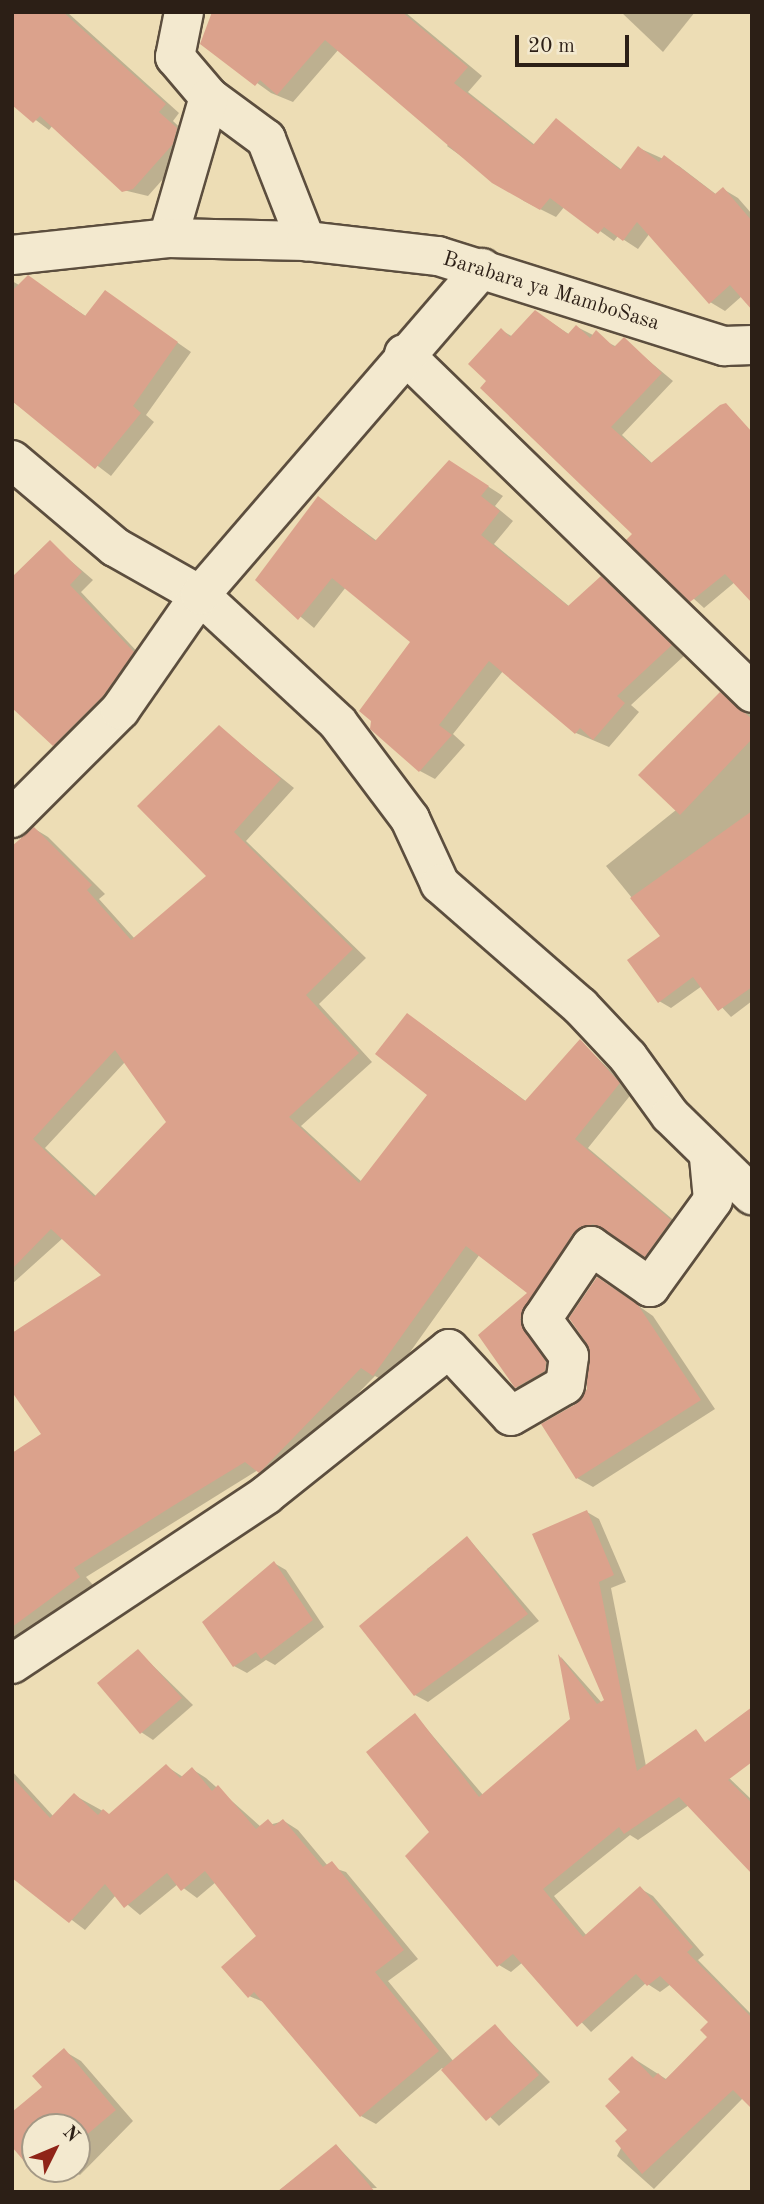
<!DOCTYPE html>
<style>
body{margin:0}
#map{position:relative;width:764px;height:2204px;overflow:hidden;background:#edddb5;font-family:"Old Standard TT",serif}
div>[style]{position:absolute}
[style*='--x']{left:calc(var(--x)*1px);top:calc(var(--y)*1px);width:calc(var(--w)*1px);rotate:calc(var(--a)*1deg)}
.shadow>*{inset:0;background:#0003}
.building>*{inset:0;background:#dba28c}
.roads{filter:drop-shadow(2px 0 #5c4e3e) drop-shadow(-2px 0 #5c4e3e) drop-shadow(0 2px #5c4e3e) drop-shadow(0 -2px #5c4e3e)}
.minor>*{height:38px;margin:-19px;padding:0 19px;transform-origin:19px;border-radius:19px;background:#f3e9cf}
span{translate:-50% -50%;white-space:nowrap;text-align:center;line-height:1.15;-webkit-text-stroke:6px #f3e9cf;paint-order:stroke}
.street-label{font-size:21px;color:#2c1f16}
.frame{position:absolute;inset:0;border:14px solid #2c1f16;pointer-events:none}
.north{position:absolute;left:21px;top:2113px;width:70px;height:70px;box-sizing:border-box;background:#f3e9cf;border:2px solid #a39885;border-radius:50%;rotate:47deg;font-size:19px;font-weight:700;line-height:28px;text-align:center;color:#2c1f16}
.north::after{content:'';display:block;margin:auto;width:24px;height:32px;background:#8f2418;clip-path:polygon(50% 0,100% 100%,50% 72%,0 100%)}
.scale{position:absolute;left:515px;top:35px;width:114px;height:32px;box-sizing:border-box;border:4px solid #2c1f16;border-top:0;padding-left:9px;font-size:21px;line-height:24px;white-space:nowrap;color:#2c1f16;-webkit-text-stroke:5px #f3e9cf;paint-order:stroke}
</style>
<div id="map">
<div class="shadow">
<div style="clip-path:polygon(12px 12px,67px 12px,179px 113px,173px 121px,191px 138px,187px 152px,148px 196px,123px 190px,53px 125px,49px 130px,12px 102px)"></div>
<div style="clip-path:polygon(214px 12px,405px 12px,482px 76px,468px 92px,535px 145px,556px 120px,622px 170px,639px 148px,679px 166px,717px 195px,723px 189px,738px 198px,752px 214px,752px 304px,742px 296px,725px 311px,710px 302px,650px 233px,638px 249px,618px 236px,614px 241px,565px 206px,556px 217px,524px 201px,447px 146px,451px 141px,339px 49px,293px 102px,271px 93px,202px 43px)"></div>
<div style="clip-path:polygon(621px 12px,695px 12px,663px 52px)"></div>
<div style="clip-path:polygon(28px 277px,87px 317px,105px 292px,191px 352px,146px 415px,154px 422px,111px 476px,12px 401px,12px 281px,19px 285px)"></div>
<div style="clip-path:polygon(536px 312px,570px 335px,577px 327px,617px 347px,624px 340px,673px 381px,622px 435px,653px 464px,735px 582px,704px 608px,629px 540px,635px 534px,488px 381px,501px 330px,513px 337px)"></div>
<div style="clip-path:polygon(464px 471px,503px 496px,495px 506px,513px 521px,494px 544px,570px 607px,601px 579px,616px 587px,685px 655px,631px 705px,639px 712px,609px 747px,576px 733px,503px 671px,453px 734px,465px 745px,435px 779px,420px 771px,413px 642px,346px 587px,314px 628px,257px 580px,319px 498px,377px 541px)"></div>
<div style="clip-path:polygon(50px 543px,93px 580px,81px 592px,145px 660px,66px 751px,54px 745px)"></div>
<div style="clip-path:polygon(720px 694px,752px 715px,752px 1001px,731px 1017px,702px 986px,671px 1008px,659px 1001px,663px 936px,606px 866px,676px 810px)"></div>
<div style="clip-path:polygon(evenodd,219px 727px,294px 788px,246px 841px,366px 958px,319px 1004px,372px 1062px,301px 1126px,362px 1182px,429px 1095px,421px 1024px,527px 1102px,580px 1041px,633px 1092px,588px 1148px,684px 1229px,660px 1263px,608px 1231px,587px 1241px,533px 1327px,559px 1371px,530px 1395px,516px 1387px,480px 1336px,530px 1293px,480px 1254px,388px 1383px,375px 1376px,274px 1479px,258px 1470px,86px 1577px,93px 1585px,17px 1641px,12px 1658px,12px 1455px,42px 1434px,104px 1275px,63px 1238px,12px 1284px,12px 849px,35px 829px,48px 837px,105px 894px,99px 899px,135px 939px,208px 876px,219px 727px,125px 1062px,168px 1122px,97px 1197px,45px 1148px,125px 1062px)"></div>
<div style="clip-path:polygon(613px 1288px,653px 1316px,715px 1409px,593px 1487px,577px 1478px,578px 1405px,588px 1389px)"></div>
<div style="clip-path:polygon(587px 1512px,599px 1519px,626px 1582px,611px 1588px,646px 1766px,697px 1747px,752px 1800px,752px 1870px,689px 1805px,638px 1840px,630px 1835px,554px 1896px,587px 1936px,641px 1889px,653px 1896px,704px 1955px,698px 1960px,752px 2015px,752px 2104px,743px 2098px,654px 2189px,617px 2156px,630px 2130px,622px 2092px,633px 2058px,666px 2079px,710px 2037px,710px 2022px,671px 1984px,660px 1992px,646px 1983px,591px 2032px,523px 1962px,511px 1972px,499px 1965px,431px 1832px,415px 1715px,483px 1795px,571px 1719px,561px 1657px,602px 1703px,606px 1700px)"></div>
<div style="clip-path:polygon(468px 1538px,539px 1621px,428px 1702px,415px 1695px,427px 1569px)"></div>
<div style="clip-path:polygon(274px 1563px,286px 1570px,324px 1627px,275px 1665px,266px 1660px,247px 1673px,234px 1666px,205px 1622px)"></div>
<div style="clip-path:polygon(138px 1651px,193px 1705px,153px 1740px,141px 1732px)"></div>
<div style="clip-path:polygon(166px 1766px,183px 1777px,192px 1769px,206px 1778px,261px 1827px,284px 1821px,298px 1830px,328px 1866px,346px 1872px,418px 1959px,388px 1981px,454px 2062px,495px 2026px,550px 2082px,499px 2126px,442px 2068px,376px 2124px,361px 2116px,266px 2003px,249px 1996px,259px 1936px,216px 1882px,197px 1898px,178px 1884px,140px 1915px,116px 1895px,85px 1930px,12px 1874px,12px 1771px,54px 1817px,74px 1795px,110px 1815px)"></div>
<div style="clip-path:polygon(evenodd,64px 2051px,81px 2061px,133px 2121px,80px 2175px,70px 2170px,54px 2183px,12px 2144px,64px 2051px,35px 2127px,77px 2127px,77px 2169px,35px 2169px,35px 2127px)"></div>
<div style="clip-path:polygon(337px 2146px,377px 2188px,277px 2192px)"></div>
</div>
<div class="building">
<div style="clip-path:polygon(12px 12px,63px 12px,166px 104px,159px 112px,177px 128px,173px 144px,133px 189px,122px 192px,40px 116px,33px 123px,12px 105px)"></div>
<div style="clip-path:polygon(212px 12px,402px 12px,468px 67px,454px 83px,533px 145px,556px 118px,620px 170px,638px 146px,659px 162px,664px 155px,715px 194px,723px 187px,752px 221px,752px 310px,730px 285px,709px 304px,637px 222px,623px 241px,604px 227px,598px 234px,550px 198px,540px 210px,492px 183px,325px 40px,277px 95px,260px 80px,255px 86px,200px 44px)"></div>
<div style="clip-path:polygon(28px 275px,85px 316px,105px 290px,178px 342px,133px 406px,141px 413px,95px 469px,12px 401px,12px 291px)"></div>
<div style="clip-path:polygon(535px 310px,568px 334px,576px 325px,590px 338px,596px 330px,614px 347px,624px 337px,662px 373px,611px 427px,651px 463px,720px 405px,726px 403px,752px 432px,752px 603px,725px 574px,690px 602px,626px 540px,632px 534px,480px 388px,486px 381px,468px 364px,501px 328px,510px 337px)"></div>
<div style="clip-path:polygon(449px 460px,489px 486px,481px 496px,500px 511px,481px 535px,568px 606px,601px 576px,672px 645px,617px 696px,625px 703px,593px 740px,580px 728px,575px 734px,489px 661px,439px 725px,452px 735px,419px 772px,370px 729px,371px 721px,359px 711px,410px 642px,332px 578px,298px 620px,255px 580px,318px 496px,375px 541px)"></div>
<div style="clip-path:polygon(50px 540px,82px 572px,70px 585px,134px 652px,103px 696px,53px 746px,12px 708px,12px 577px)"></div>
<div style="clip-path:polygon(720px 692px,752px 719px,752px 739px,680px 815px,638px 775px)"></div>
<div style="clip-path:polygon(evenodd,219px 725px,281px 779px,234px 832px,353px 949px,306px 995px,359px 1053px,289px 1117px,359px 1183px,427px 1095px,375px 1054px,407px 1013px,525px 1101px,580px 1039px,620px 1083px,575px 1139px,671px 1220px,645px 1257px,593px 1224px,573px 1233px,520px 1319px,546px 1362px,545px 1371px,515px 1388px,478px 1335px,527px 1293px,466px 1246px,373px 1376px,361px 1368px,264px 1468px,259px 1473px,245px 1462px,176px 1504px,74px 1568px,80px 1577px,12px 1627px,12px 1453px,41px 1434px,12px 1392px,12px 1333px,101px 1275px,51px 1229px,12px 1269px,12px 846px,34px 827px,92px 885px,87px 890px,131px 940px,206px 876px,137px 806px,219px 725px,115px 1050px,166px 1122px,94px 1197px,33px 1139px,115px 1050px)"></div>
<div style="clip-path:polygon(752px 811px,752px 987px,718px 1011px,693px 977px,658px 1003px,627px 960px,660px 936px,630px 898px)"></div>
<div style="clip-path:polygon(597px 1277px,638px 1305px,701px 1400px,576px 1479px,541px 1424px,576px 1404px,587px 1389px,587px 1344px,569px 1318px)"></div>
<div style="clip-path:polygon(587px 1510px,614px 1575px,599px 1582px,637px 1771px,696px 1729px,705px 1742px,752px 1707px,752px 1762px,728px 1780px,752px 1803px,752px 1874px,679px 1797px,624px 1834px,619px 1827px,543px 1889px,583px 1937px,640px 1886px,693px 1947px,687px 1952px,752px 2018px,752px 2109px,733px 2090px,642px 2174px,615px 2141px,627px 2130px,605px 2106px,620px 2092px,608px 2079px,632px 2056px,653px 2078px,658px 2073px,665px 2080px,707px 2037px,700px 2030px,708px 2022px,660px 1976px,647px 1986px,636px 1974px,577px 2027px,513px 1954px,497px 1967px,405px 1856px,429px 1832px,366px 1752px,415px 1713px,479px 1797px,570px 1719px,558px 1654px,597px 1704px,604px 1700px,532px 1534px)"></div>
<div style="clip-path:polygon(467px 1536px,528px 1614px,414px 1696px,359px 1626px)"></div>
<div style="clip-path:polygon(274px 1561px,313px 1620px,261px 1659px,256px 1652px,233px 1667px,202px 1622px)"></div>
<div style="clip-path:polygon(138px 1649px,182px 1698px,140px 1734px,97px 1683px)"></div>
<div style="clip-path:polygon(166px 1764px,180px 1778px,192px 1767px,212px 1791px,218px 1785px,256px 1829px,268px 1819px,274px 1826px,283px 1819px,323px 1867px,332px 1861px,404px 1950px,375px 1972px,439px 2051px,360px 2117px,254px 1992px,248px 1998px,221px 1967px,256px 1936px,205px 1871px,181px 1891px,167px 1873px,124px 1908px,105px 1884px,69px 1923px,12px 1878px,12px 1777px,50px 1818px,74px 1793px,98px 1815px,103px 1809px,109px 1814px)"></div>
<div style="clip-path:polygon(495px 2024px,539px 2075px,486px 2121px,441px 2070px)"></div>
<div style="clip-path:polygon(64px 2048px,116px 2110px,77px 2143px,77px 2127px,35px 2127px,35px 2169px,42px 2169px,35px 2174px,12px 2147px,12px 2112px,42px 2087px,32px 2076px)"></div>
<div style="clip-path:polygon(336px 2144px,375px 2192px,277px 2192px)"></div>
</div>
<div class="roads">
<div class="minor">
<div style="--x:184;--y:12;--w:46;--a:101.3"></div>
<div style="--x:175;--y:57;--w:52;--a:49.6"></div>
<div style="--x:209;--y:97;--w:71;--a:36.4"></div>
<div style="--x:266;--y:139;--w:110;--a:68.6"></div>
<div style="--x:168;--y:238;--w:147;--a:-73.8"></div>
<div style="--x:12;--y:255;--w:157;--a:-6.2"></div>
<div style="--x:168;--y:238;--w:138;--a:1.2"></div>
<div style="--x:306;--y:241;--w:133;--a:6.5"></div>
<div style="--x:438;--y:256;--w:300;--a:17.5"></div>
<div style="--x:724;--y:346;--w:28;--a:-2"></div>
<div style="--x:404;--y:354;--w:486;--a:44.2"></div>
<div style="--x:12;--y:460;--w:135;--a:40.2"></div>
<div style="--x:115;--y:547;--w:98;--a:29.5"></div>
<div style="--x:200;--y:595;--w:188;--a:42.8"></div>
<div style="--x:338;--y:723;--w:120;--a:53.1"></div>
<div style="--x:410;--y:819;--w:72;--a:65.2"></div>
<div style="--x:440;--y:884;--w:186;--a:41.1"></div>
<div style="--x:580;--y:1006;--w:70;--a:46.7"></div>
<div style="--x:628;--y:1057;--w:72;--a:54.1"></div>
<div style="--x:670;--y:1115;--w:115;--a:44.3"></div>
<div style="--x:12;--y:818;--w:153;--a:-45"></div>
<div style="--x:120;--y:710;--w:140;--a:-55.2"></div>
<div style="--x:200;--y:595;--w:432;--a:-49.2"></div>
<div style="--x:12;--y:1664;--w:305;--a:-33.6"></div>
<div style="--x:266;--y:1495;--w:234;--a:-38.6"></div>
<div style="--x:449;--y:1349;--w:91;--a:47.2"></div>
<div style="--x:511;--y:1416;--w:62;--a:-29.9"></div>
<div style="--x:565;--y:1385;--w:29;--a:-82"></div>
<div style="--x:569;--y:1356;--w:46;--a:-126.1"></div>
<div style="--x:542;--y:1319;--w:88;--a:-56.1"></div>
<div style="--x:591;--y:1246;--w:72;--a:34.8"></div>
<div style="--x:650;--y:1287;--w:107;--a:-54.1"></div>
<div style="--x:713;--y:1200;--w:42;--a:-95.4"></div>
</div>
</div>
<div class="street-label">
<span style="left:551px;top:292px;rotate:17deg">Barabara ya MamboSasa</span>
</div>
<div class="frame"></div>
<div class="north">N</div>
<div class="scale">20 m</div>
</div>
